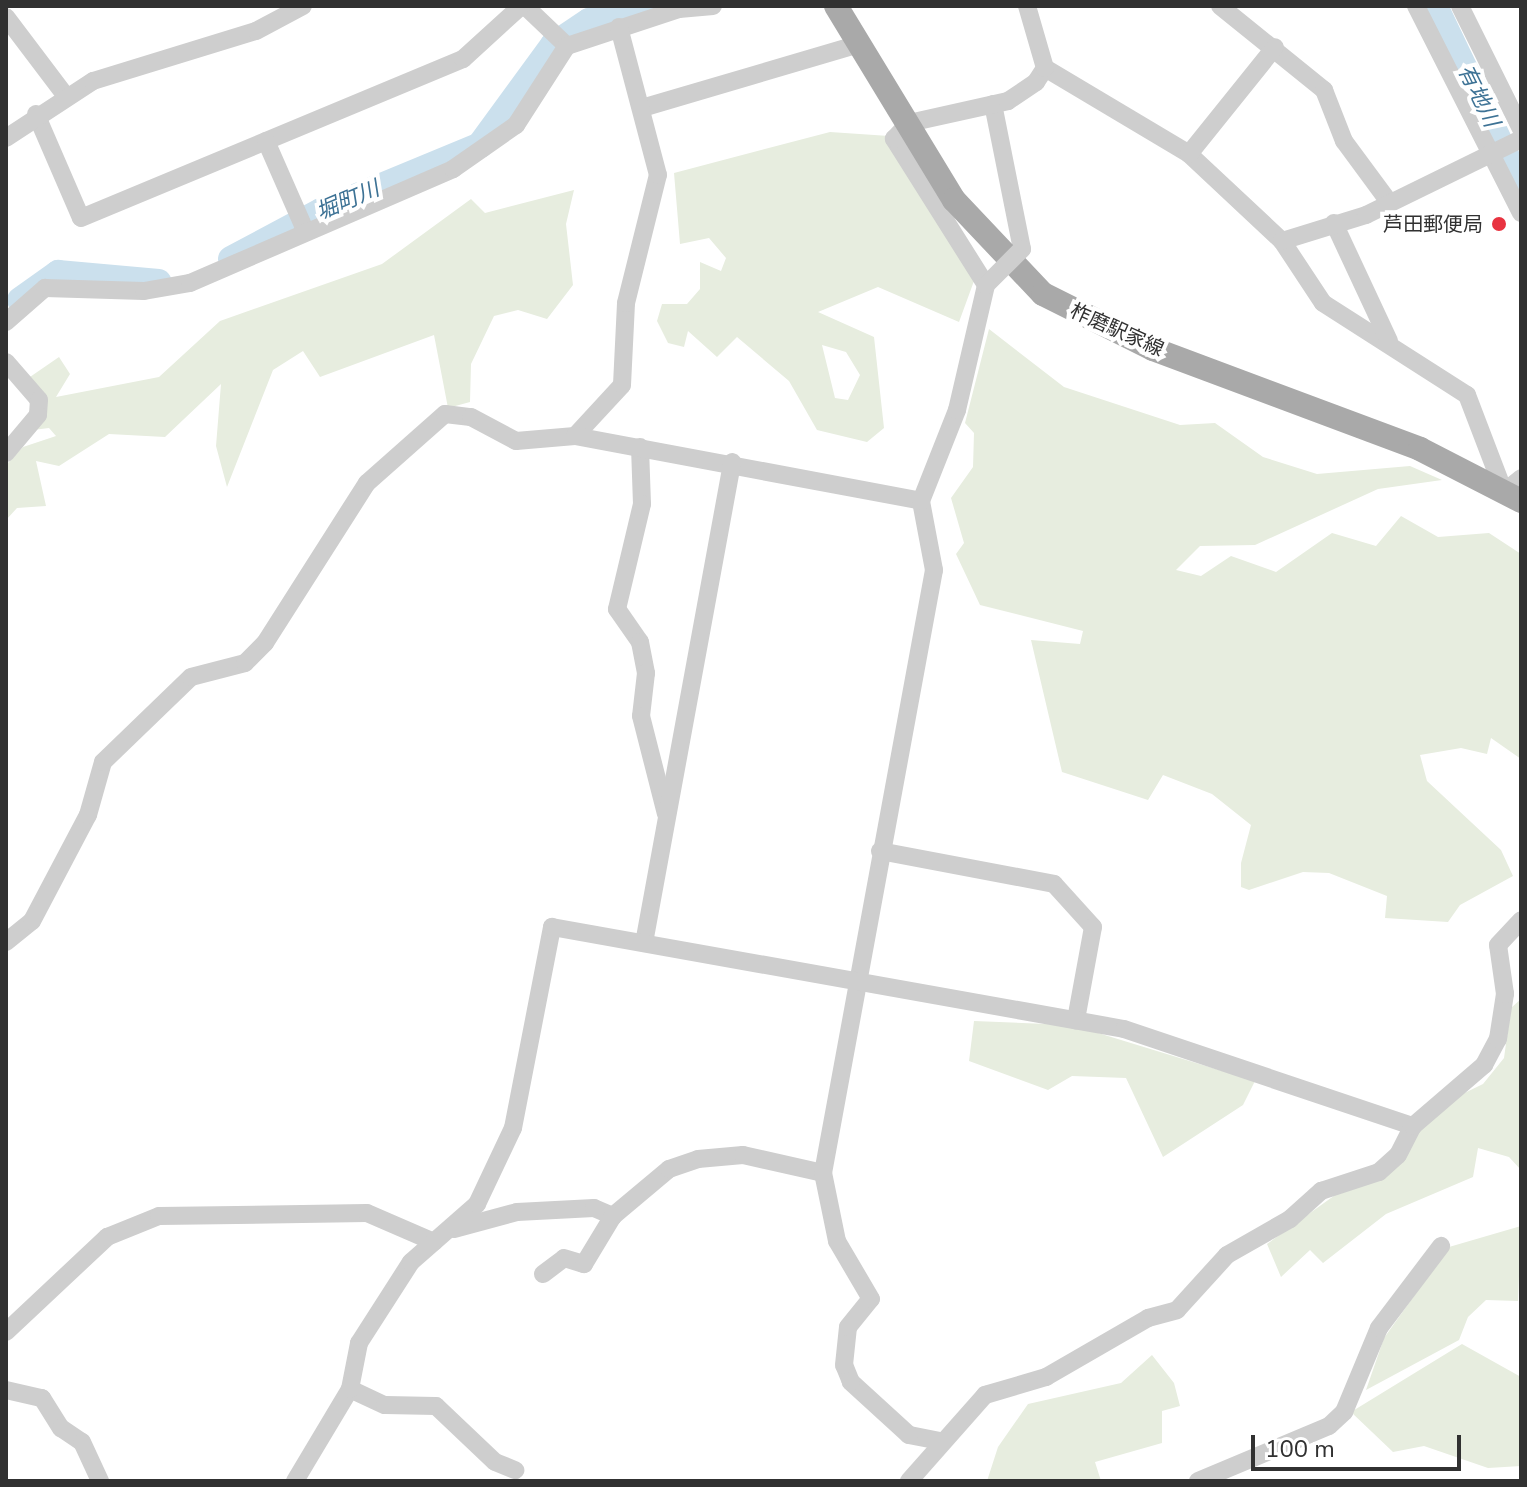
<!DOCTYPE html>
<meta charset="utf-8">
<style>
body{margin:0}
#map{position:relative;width:1527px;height:1487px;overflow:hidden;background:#fff;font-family:"Nunito Sans","Noto Sans JP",sans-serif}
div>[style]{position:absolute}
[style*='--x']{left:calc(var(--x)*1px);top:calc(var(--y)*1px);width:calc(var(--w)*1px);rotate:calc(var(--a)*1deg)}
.green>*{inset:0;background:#e7eddf}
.river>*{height:26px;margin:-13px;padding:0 13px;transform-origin:13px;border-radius:13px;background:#cbe0ed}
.minor>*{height:18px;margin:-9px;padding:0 9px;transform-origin:9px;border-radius:9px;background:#cecece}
.major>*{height:24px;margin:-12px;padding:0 12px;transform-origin:12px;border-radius:12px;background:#a9a9a9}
.minor-bridge>*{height:18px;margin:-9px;padding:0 9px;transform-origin:9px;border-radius:9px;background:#cecece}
.dots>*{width:22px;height:22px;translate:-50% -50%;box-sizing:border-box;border:4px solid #fff;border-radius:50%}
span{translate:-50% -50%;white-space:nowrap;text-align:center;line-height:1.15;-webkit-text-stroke:8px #fff;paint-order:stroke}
.poi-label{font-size:20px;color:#313131}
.right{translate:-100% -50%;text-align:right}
.street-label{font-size:20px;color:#313131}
.water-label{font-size:22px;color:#3d7295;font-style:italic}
.frame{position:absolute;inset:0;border:8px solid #313131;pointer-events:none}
.scale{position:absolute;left:1251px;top:1435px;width:210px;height:36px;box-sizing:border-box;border:4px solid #313131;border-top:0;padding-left:10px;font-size:24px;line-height:28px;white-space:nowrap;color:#313131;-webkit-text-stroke:6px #fff;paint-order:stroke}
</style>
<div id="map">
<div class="green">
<div style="clip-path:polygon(evenodd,830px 132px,889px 136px,974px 281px,959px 322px,878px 287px,818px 312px,874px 337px,884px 428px,867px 442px,817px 430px,789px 381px,737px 337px,717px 357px,688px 331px,684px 347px,668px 343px,657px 321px,662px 304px,687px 304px,700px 289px,700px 262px,721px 271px,726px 258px,709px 238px,680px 244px,674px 173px,830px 132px,822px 345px,846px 352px,860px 375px,848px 400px,835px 398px,822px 345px)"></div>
<div style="clip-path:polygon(574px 190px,566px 224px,573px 285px,547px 319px,518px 310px,494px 316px,471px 364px,470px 402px,448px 408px,434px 335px,320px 377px,303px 351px,273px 370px,227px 487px,216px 446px,221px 384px,165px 437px,109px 434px,59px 466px,36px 461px,46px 506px,17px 508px,6px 520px,6px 465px,23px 447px,56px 436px,49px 428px,33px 430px,27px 379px,59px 357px,70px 374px,56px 397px,159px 377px,220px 321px,382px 264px,471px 199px,485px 213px)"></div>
<div style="clip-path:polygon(989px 329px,1064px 387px,1180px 425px,1215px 423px,1263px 457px,1317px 474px,1410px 466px,1442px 480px,1378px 489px,1255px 545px,1200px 546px,1176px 570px,1201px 576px,1231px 556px,1276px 572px,1332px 533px,1376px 546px,1401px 516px,1438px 537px,1489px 533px,1521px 554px,1521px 759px,1491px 738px,1487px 754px,1461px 748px,1420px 755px,1427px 781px,1501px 850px,1513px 876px,1460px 905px,1448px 922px,1385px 918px,1387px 896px,1329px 873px,1303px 872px,1249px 890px,1241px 887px,1241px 863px,1251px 825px,1212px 794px,1163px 775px,1148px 800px,1062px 772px,1031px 640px,1080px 644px,1083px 631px,980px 605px,956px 554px,964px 543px,951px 498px,973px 467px,974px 433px,965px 423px)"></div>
<div style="clip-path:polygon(1521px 999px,1521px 1170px,1509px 1157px,1478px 1148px,1473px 1177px,1386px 1214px,1323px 1263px,1310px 1250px,1281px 1277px,1267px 1244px,1409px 1142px,1448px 1101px,1483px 1084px,1504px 1058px,1511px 1008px)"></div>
<div style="clip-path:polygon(974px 1021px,1072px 1025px,1255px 1081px,1243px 1105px,1163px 1157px,1126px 1078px,1072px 1076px,1048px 1090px,969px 1061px)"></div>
<div style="clip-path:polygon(1521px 1226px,1518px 1301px,1486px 1300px,1468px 1317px,1459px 1340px,1366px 1390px,1384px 1338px,1449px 1247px)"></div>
<div style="clip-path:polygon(1462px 1344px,1521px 1377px,1521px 1466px,1488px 1468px,1424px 1446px,1393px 1452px,1351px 1412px)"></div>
<div style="clip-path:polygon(1152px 1355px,1174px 1383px,1180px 1406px,1162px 1411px,1162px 1443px,1095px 1462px,1101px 1481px,987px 1481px,998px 1447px,1028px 1404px,1121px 1383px)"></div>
</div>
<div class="river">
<div style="--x:1435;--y:6;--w:199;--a:64.5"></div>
<div style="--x:231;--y:259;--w:102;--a:-28.1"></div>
<div style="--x:321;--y:211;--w:172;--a:-22.5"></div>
<div style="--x:480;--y:145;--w:124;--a:-53.9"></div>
<div style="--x:553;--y:45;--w:43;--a:-33.7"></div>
<div style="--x:589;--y:21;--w:63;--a:-13.8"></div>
<div style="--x:20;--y:300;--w:47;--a:-35.4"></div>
<div style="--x:58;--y:273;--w:101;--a:5.1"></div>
</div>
<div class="minor">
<div style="--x:525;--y:6;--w:58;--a:43.6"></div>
<div style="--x:1220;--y:6;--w:134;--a:38.9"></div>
<div style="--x:1324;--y:90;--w:55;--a:68.6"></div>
<div style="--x:1344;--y:141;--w:76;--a:53.6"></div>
<div style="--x:1416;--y:6;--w:232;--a:63.1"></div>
<div style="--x:1460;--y:6;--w:137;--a:63.6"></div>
<div style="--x:6;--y:17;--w:98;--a:52.9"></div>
<div style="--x:1045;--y:68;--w:168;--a:30.8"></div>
<div style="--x:1189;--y:154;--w:127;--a:43.1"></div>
<div style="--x:1282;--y:241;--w:74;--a:56.5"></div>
<div style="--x:1323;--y:303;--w:171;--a:32.6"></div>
<div style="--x:1467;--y:395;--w:104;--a:69.1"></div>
<div style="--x:1504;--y:492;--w:22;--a:-39"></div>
<div style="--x:993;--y:104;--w:148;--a:78.7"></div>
<div style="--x:642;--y:108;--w:226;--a:-16.4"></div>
<div style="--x:36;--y:114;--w:113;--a:66.6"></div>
<div style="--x:81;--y:218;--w:414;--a:-22.6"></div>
<div style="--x:463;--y:59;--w:79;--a:-42.4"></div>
<div style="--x:6;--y:138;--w:104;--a:-33.2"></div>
<div style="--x:93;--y:81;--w:170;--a:-17.1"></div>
<div style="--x:256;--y:31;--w:53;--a:-28"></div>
<div style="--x:266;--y:141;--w:97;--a:66.3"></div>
<div style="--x:1189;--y:154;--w:137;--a:-51.2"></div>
<div style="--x:1334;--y:223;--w:130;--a:65"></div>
<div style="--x:1282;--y:241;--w:88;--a:-17.2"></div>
<div style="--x:1366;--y:215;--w:173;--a:-26.1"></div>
<div style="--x:6;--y:322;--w:52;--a:-41.1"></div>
<div style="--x:45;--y:288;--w:99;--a:1.7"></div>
<div style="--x:144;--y:291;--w:47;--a:-9.9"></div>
<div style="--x:190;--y:283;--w:287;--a:-23.4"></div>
<div style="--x:453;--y:169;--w:77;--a:-34.9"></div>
<div style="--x:516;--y:125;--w:94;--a:-57.2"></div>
<div style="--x:567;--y:46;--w:118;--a:-18.3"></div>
<div style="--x:679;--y:9;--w:34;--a:-5"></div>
<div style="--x:6;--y:362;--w:50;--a:49"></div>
<div style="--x:39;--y:400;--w:15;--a:94"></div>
<div style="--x:38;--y:415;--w:50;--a:130.1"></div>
<div style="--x:575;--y:436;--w:69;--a:-47.3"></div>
<div style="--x:622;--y:385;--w:82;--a:-87.2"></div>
<div style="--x:626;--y:303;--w:132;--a:-76"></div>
<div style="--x:658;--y:175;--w:153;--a:-104.8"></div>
<div style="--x:640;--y:447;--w:57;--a:88"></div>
<div style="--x:642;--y:504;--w:108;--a:103.4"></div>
<div style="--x:617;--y:609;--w:40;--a:55.1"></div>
<div style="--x:640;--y:642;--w:32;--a:79"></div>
<div style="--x:646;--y:673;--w:43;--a:96.6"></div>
<div style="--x:641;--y:716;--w:101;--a:75.7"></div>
<div style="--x:880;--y:851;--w:177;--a:10.7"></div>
<div style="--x:1054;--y:884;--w:58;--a:47.8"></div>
<div style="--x:1093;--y:927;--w:95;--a:100.4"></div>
<div style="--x:6;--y:942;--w:33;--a:-39"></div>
<div style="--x:32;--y:921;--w:120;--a:-62.2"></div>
<div style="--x:88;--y:815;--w:55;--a:-74.2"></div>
<div style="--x:103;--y:762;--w:122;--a:-44"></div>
<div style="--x:191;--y:677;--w:56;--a:-14.5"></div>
<div style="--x:245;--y:663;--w:28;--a:-45"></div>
<div style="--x:265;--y:643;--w:190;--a:-57.5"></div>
<div style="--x:367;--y:483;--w:104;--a:-41.5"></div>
<div style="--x:445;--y:414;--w:26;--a:7"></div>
<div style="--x:471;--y:417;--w:51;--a:28.1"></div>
<div style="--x:516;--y:441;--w:59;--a:-4.8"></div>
<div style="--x:575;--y:436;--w:352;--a:10.6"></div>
<div style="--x:644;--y:943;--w:489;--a:-79.6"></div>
<div style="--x:454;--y:1229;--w:65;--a:-15.1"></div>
<div style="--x:517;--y:1212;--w:77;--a:-3"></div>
<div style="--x:594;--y:1208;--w:21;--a:23"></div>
<div style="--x:613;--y:1216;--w:73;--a:-40"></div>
<div style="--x:669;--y:1169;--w:31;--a:-19"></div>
<div style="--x:698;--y:1159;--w:45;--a:-5.1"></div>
<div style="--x:743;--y:1155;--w:82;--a:12.7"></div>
<div style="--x:543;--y:1274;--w:26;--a:-37"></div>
<div style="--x:564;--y:1258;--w:21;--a:17"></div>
<div style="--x:584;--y:1264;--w:56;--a:-58.9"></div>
<div style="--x:6;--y:1332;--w:139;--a:-43.2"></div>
<div style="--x:107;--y:1237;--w:56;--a:-22"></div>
<div style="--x:159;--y:1216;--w:208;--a:-0.8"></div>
<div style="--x:367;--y:1213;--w:73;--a:23.4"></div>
<div style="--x:350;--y:1389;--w:38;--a:25"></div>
<div style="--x:385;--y:1405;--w:51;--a:1.1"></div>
<div style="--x:436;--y:1406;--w:81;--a:43.5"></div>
<div style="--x:495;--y:1462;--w:22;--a:22"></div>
<div style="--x:6;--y:1390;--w:37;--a:13"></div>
<div style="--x:42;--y:1398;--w:36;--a:58"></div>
<div style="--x:61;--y:1428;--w:25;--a:34"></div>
<div style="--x:82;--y:1442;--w:43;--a:65.2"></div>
<div style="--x:940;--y:1441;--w:32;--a:-169"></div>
<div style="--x:909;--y:1435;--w:79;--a:-137.6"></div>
<div style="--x:851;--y:1382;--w:18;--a:-112"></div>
<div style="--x:844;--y:1365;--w:38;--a:-84"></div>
<div style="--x:848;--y:1327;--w:36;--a:-51"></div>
<div style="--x:871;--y:1299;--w:67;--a:-120.4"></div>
<div style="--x:837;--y:1241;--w:69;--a:-101.6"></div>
<div style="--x:823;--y:1173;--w:613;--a:-79.57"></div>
<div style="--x:934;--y:570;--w:70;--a:-100.7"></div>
<div style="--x:921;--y:501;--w:98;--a:-68.4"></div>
<div style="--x:957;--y:410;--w:128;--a:-76.9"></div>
<div style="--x:986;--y:285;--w:173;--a:-122.2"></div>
<div style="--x:894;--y:139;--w:22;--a:-47"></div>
<div style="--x:909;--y:123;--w:101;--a:-12.5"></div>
<div style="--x:1008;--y:101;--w:34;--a:-34"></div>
<div style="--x:1036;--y:82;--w:17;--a:-57"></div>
<div style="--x:1045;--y:68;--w:65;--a:-106.2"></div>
<div style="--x:295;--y:1481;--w:107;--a:-59.1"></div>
<div style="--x:350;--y:1389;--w:47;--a:-78.9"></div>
<div style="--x:359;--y:1343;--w:96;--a:-57.3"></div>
<div style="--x:411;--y:1262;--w:88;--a:-41.3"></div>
<div style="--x:477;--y:1204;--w:84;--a:-64.7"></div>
<div style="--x:513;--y:1128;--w:205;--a:-79"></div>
<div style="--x:552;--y:927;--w:581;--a:10.11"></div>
<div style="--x:1124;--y:1029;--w:305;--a:18.6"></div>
<div style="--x:909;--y:1481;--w:115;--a:-48.5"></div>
<div style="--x:985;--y:1395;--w:64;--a:-16.4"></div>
<div style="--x:1046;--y:1377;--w:118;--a:-30"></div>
<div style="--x:1148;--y:1318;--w:30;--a:-15"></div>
<div style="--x:1177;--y:1310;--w:74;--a:-47.7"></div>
<div style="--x:1227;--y:1255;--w:73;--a:-29.7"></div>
<div style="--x:1290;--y:1219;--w:42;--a:-42.1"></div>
<div style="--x:1321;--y:1191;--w:61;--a:-18.1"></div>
<div style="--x:1379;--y:1172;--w:25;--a:-42"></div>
<div style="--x:1398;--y:1155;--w:33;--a:-63"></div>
<div style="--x:1413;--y:1126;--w:94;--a:-40.7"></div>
<div style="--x:1484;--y:1065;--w:30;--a:-62"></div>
<div style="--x:1498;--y:1039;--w:46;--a:-81.2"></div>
<div style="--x:1505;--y:994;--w:49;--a:-98.1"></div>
<div style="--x:1498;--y:945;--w:34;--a:-47"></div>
<div style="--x:1198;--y:1481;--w:142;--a:-22.8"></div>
<div style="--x:1329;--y:1426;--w:21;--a:-43"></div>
<div style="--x:1344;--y:1412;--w:91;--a:-67.4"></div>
<div style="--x:1379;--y:1328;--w:103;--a:-52.9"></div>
</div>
<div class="major">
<div style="--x:836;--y:6;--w:227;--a:58.7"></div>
<div style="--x:954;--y:200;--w:129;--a:46.6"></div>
<div style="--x:1043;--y:294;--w:123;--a:26.6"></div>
<div style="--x:1153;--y:349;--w:285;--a:20.5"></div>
<div style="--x:1420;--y:449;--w:114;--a:27.2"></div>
</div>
<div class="minor-bridge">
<div style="--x:986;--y:285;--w:51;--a:-45"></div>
</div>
<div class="dots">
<div style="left:1499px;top:224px;background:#e83340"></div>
</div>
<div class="poi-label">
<span class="right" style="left:1483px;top:224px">芦田郵便局</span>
</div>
<div class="street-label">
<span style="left:1117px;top:330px;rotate:24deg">柞磨駅家線</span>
</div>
<div class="water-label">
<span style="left:1478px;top:96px;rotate:64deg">有地川</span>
<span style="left:348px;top:201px;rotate:-23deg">堀町川</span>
</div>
<div class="frame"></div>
<div class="scale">100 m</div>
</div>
